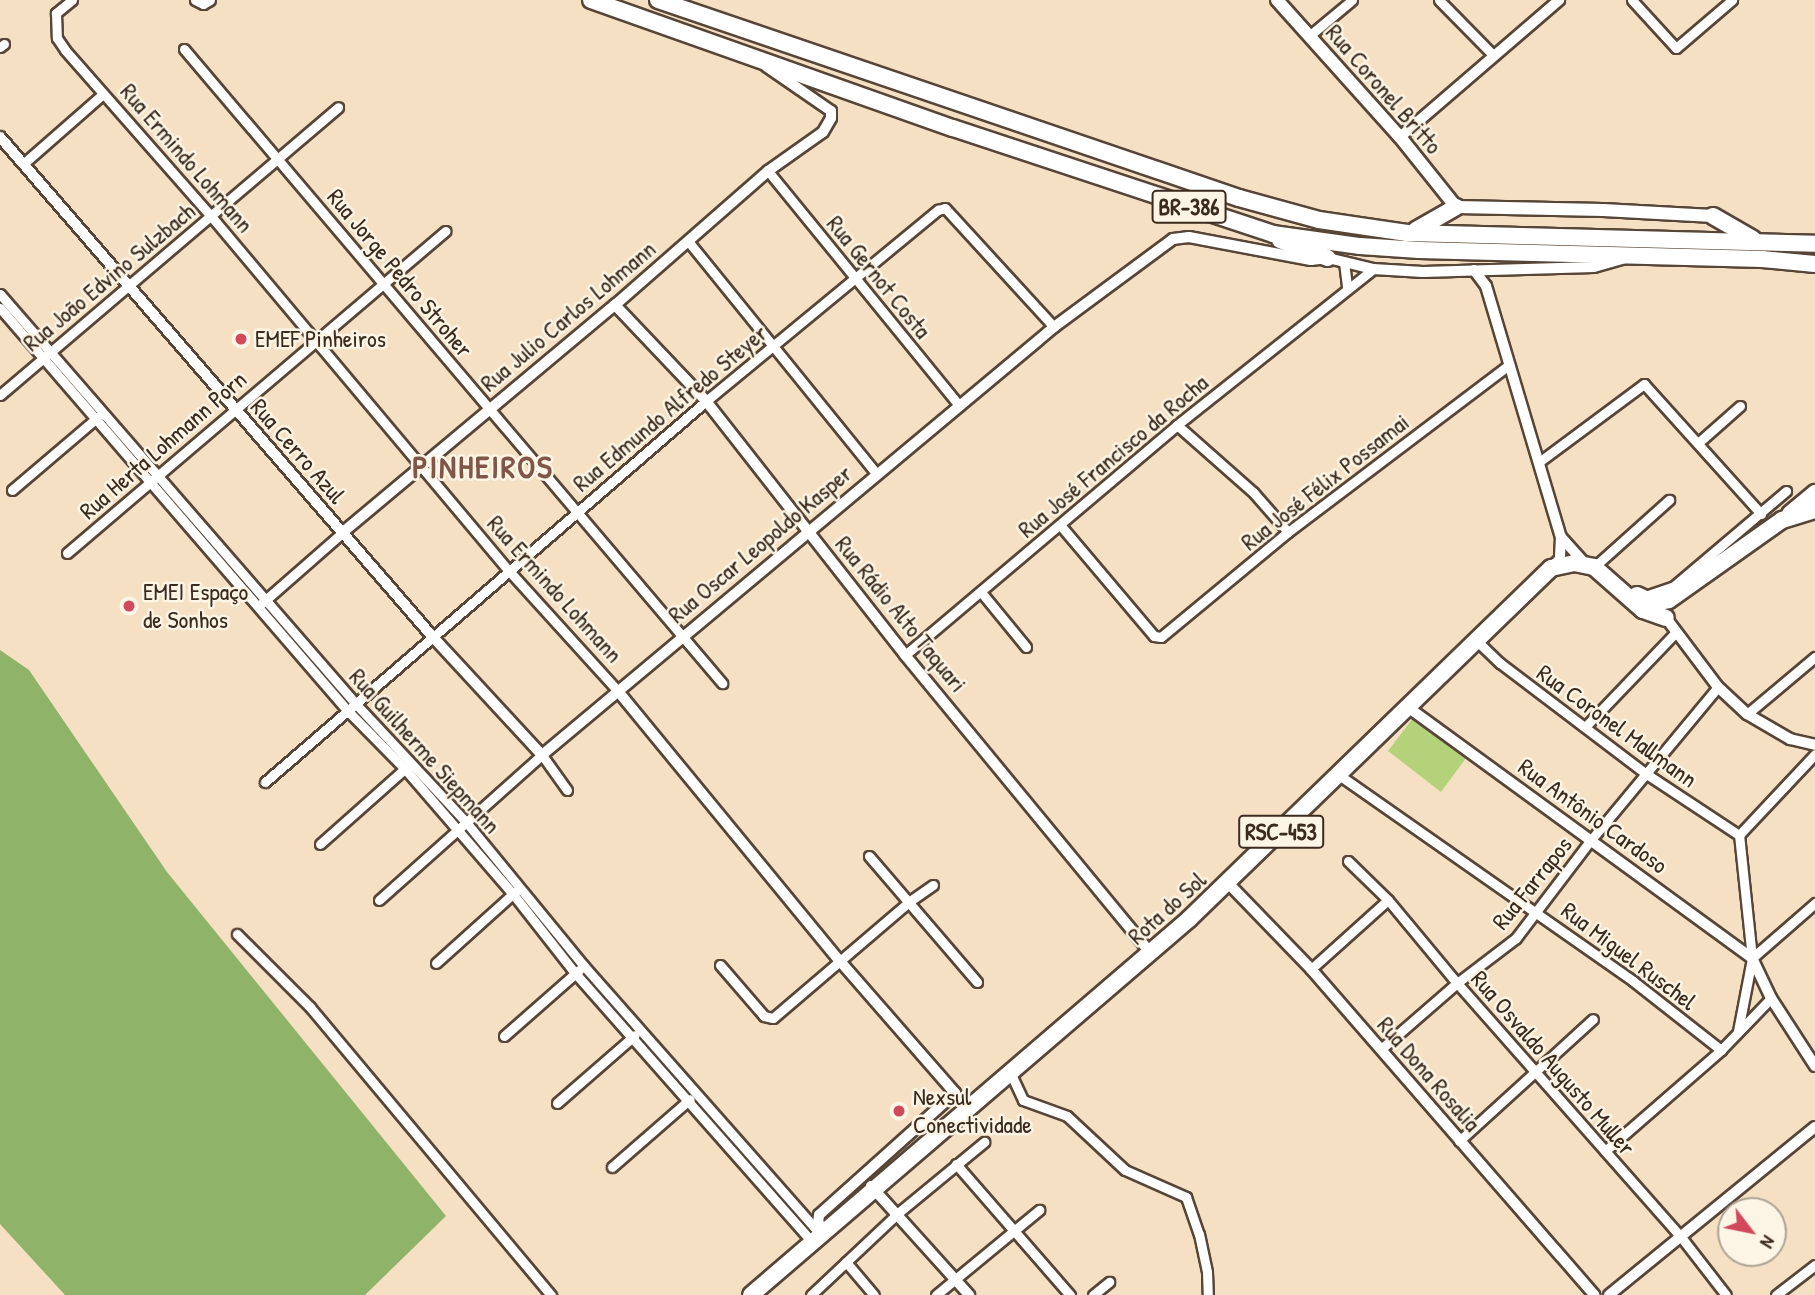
<!DOCTYPE html>
<meta charset="utf-8">
<style>
body{margin:0}
#map{position:relative;width:1815px;height:1295px;overflow:hidden;background:#f5e0c3;font-family:"Patrick Hand",sans-serif}
div>[style]{position:absolute}
[style*='--x']{left:calc(var(--x)*1px);top:calc(var(--y)*1px);width:calc(var(--w)*1px);rotate:calc(var(--a)*1deg)}
.green>*{inset:0;background:#b4d279}
.forest>*{inset:0;background:#8fb469}
.roads{filter:drop-shadow(2px 0 #574537) drop-shadow(-2px 0 #574537) drop-shadow(0 2px #574537) drop-shadow(0 -2px #574537)}
.minor>*{height:9px;margin:-4.5px;padding:0 4.5px;transform-origin:4.5px;border-radius:4.5px;background:#fff}
.tertiary>*{height:10px;margin:-5px;padding:0 5px;transform-origin:5px;border-radius:5px;background:#fff}
.secondary>*{height:12px;margin:-6px;padding:0 6px;transform-origin:6px;border-radius:6px;background:#fff}
.trunk>*{height:16px;margin:-8px;padding:0 8px;transform-origin:8px;border-radius:8px;background:#fff}
.dots>*{width:19px;height:19px;translate:-50% -50%;box-sizing:border-box;border:4px solid #fcf5e5;border-radius:50%}
span{translate:-50% -50%;white-space:nowrap;text-align:center;line-height:1.15;-webkit-text-stroke:5px #fcf5e5;paint-order:stroke}
.shield-label span{padding:2px 5px;background:#fcf5e5;border:2px solid;border-radius:5px;-webkit-text-stroke-width:0}
.shield-label{font-size:23px;color:#3b2a1e;font-weight:700}
.street-label{font-size:24px;color:#3b2a1e}
.poi-label{font-size:24px;color:#3b2a1e}
.left{translate:0 -50%;text-align:left}
.district-label{font-size:32px;color:#7f5648;font-weight:700;letter-spacing:2px}
.north{position:absolute;left:1717px;top:1197px;width:70px;height:70px;box-sizing:border-box;background:#fcf5e5;border:2px solid #afa495;border-radius:50%;rotate:122deg;font-size:19px;font-weight:700;line-height:28px;text-align:center;color:#3b2a1e}
.north::after{content:'';display:block;margin:auto;width:24px;height:32px;background:#d1495b;clip-path:polygon(50% 0,100% 100%,50% 72%,0 100%)}
</style>
<div id="map">
<div class="green">
<div style="clip-path:polygon(1413px 718px,1466px 758px,1441px 792px,1388px 751px)"></div>
</div>
<div class="forest">
<div style="clip-path:polygon(0 650px,29px 670px,167px 872px,446px 1216px,365px 1295px,65px 1295px,0 1224px)"></div>
</div>
<div class="roads">
<div class="minor">
<div style="--x:72;--y:0;--w:21;--a:141"></div>
<div style="--x:56;--y:13;--w:25;--a:88"></div>
<div style="--x:57;--y:38;--w:14;--a:56"></div>
<div style="--x:65;--y:50;--w:221;--a:48.7"></div>
<div style="--x:211;--y:216;--w:465;--a:50"></div>
<div style="--x:510;--y:572;--w:159;--a:47.8"></div>
<div style="--x:195;--y:0;--w:9;--a:27"></div>
<div style="--x:203;--y:4;--w:8;--a:-30"></div>
<div style="--x:1439;--y:0;--w:78;--a:45.5"></div>
<div style="--x:1632;--y:0;--w:65;--a:47.5"></div>
<div style="--x:1676;--y:48;--w:74;--a:-40.6"></div>
<div style="--x:1309;--y:36;--w:56;--a:-39.9"></div>
<div style="--x:0;--y:47;--w:5;--a:-37"></div>
<div style="--x:184;--y:49;--w:832;--a:49.68"></div>
<div style="--x:23;--y:164;--w:106;--a:-41.2"></div>
<div style="--x:768;--y:171;--w:303;--a:50.8"></div>
<div style="--x:688;--y:241;--w:300;--a:51"></div>
<div style="--x:1344;--y:262;--w:25;--a:83"></div>
<div style="--x:0;--y:294;--w:542;--a:49.04"></div>
<div style="--x:355;--y:703;--w:163;--a:47"></div>
<div style="--x:466;--y:822;--w:186;--a:50.7"></div>
<div style="--x:584;--y:966;--w:359;--a:48.6"></div>
<div style="--x:0;--y:308;--w:531;--a:49.2"></div>
<div style="--x:347;--y:710;--w:83;--a:45.5"></div>
<div style="--x:405;--y:769;--w:165;--a:49.2"></div>
<div style="--x:513;--y:894;--w:100;--a:51.9"></div>
<div style="--x:575;--y:973;--w:359;--a:48.6"></div>
<div style="--x:0;--y:395;--w:444;--a:-40.4"></div>
<div style="--x:1177;--y:425;--w:101;--a:41.4"></div>
<div style="--x:1253;--y:492;--w:53;--a:48.8"></div>
<div style="--x:1698;--y:443;--w:56;--a:-41.4"></div>
<div style="--x:1539;--y:462;--w:131;--a:-36.6"></div>
<div style="--x:1644;--y:384;--w:175;--a:48"></div>
<div style="--x:12;--y:490;--w:114;--a:-40.4"></div>
<div style="--x:1061;--y:526;--w:144;--a:49.8"></div>
<div style="--x:1154;--y:636;--w:7;--a:8"></div>
<div style="--x:1161;--y:637;--w:165;--a:-39.6"></div>
<div style="--x:1288;--y:532;--w:277;--a:-37.1"></div>
<div style="--x:67;--y:553;--w:497;--a:-40.4"></div>
<div style="--x:1594;--y:567;--w:101;--a:-41.8"></div>
<div style="--x:981;--y:592;--w:71;--a:50.7"></div>
<div style="--x:1648;--y:595;--w:28;--a:-19"></div>
<div style="--x:1674;--y:586;--w:147;--a:-40.3"></div>
<div style="--x:262;--y:603;--w:106;--a:-41.2"></div>
<div style="--x:1477;--y:641;--w:32;--a:44"></div>
<div style="--x:1500;--y:663;--w:182;--a:37.2"></div>
<div style="--x:1645;--y:773;--w:113;--a:33.4"></div>
<div style="--x:905;--y:655;--w:356;--a:-40.2"></div>
<div style="--x:1177;--y:425;--w:251;--a:-38.5"></div>
<div style="--x:1747;--y:714;--w:89;--a:-40"></div>
<div style="--x:1585;--y:727;--w:130;--a:-46.2"></div>
<div style="--x:1339;--y:775;--w:359;--a:35"></div>
<div style="--x:1633;--y:981;--w:112;--a:38.1"></div>
<div style="--x:265;--y:782;--w:583;--a:-40.83"></div>
<div style="--x:706;--y:401;--w:301;--a:-39.5"></div>
<div style="--x:938;--y:210;--w:7;--a:-16"></div>
<div style="--x:945;--y:208;--w:161;--a:47.5"></div>
<div style="--x:320;--y:844;--w:118;--a:-41.6"></div>
<div style="--x:869;--y:856;--w:166;--a:49.4"></div>
<div style="--x:1348;--y:861;--w:56;--a:44.3"></div>
<div style="--x:1388;--y:900;--w:108;--a:50.3"></div>
<div style="--x:1457;--y:983;--w:339;--a:48.6"></div>
<div style="--x:1681;--y:1237;--w:73;--a:52.2"></div>
<div style="--x:379;--y:900;--w:218;--a:-41.7"></div>
<div style="--x:542;--y:755;--w:43;--a:54.5"></div>
<div style="--x:237;--y:934;--w:103;--a:45"></div>
<div style="--x:310;--y:1007;--w:376;--a:50.1"></div>
<div style="--x:1752;--y:958;--w:84;--a:-41.1"></div>
<div style="--x:436;--y:963;--w:108;--a:-42"></div>
<div style="--x:720;--y:965;--w:67;--a:49.2"></div>
<div style="--x:764;--y:1016;--w:9;--a:13"></div>
<div style="--x:773;--y:1018;--w:180;--a:-40.5"></div>
<div style="--x:910;--y:901;--w:28;--a:-35"></div>
<div style="--x:1311;--y:969;--w:103;--a:-41.9"></div>
<div style="--x:1738;--y:1031;--w:74;--a:-79.1"></div>
<div style="--x:1752;--y:958;--w:124;--a:-96"></div>
<div style="--x:1739;--y:835;--w:111;--a:-46.8"></div>
<div style="--x:504;--y:1036;--w:100;--a:-41.3"></div>
<div style="--x:1381;--y:1049;--w:101;--a:-41"></div>
<div style="--x:1457;--y:983;--w:74;--a:-37.3"></div>
<div style="--x:1516;--y:938;--w:122;--a:-52.7"></div>
<div style="--x:1590;--y:841;--w:200;--a:-50.3"></div>
<div style="--x:1010;--y:1072;--w:31;--a:65"></div>
<div style="--x:1023;--y:1100;--w:47;--a:20"></div>
<div style="--x:1067;--y:1116;--w:79;--a:43"></div>
<div style="--x:1125;--y:1170;--w:67;--a:23.9"></div>
<div style="--x:1186;--y:1197;--w:39;--a:71"></div>
<div style="--x:1199;--y:1234;--w:39;--a:78"></div>
<div style="--x:1207;--y:1272;--w:23;--a:88"></div>
<div style="--x:557;--y:1103;--w:103;--a:-41.1"></div>
<div style="--x:1459;--y:1141;--w:181;--a:-42.3"></div>
<div style="--x:1605;--y:1151;--w:154;--a:-41"></div>
<div style="--x:1721;--y:1050;--w:72;--a:-46.1"></div>
<div style="--x:956;--y:1164;--w:174;--a:49"></div>
<div style="--x:612;--y:1167;--w:103;--a:-41.1"></div>
<div style="--x:846;--y:1262;--w:43;--a:49.7"></div>
<div style="--x:811;--y:1295;--w:120;--a:-43.3"></div>
<div style="--x:898;--y:1213;--w:112;--a:-39.5"></div>
<div style="--x:936;--y:1295;--w:134;--a:-39.5"></div>
<div style="--x:1093;--y:1295;--w:21;--a:-39"></div>
<div style="--x:1776;--y:1295;--w:49;--a:-37.6"></div>
</div>
<div class="tertiary">
<div style="--x:0;--y:137;--w:660;--a:49.12"></div>
<div style="--x:432;--y:636;--w:162;--a:47.3"></div>
<div style="--x:542;--y:755;--w:667;--a:-39.89"></div>
<div style="--x:1054;--y:327;--w:148;--a:-36.5"></div>
<div style="--x:1173;--y:239;--w:16;--a:-7"></div>
<div style="--x:1189;--y:237;--w:124;--a:10.7"></div>
<div style="--x:1311;--y:260;--w:17;--a:-7"></div>
<div style="--x:1328;--y:258;--w:46;--a:13.7"></div>
<div style="--x:1373;--y:269;--w:50;--a:3.4"></div>
<div style="--x:1423;--y:272;--w:171;--a:-1.7"></div>
<div style="--x:1594;--y:267;--w:32;--a:-16"></div>
<div style="--x:1400;--y:137;--w:210;--a:-40.7"></div>
<div style="--x:1474;--y:270;--w:20;--a:53"></div>
<div style="--x:1486;--y:286;--w:262;--a:73.4"></div>
<div style="--x:1561;--y:537;--w:22;--a:93"></div>
<div style="--x:1560;--y:559;--w:11;--a:135"></div>
<div style="--x:615;--y:305;--w:132;--a:46.5"></div>
<div style="--x:706;--y:401;--w:323;--a:51.9"></div>
<div style="--x:905;--y:655;--w:386;--a:50.5"></div>
<div style="--x:342;--y:533;--w:356;--a:-39.9"></div>
<div style="--x:615;--y:305;--w:203;--a:-41.2"></div>
<div style="--x:768;--y:171;--w:67;--a:-35.3"></div>
<div style="--x:823;--y:132;--w:16;--a:-60"></div>
<div style="--x:831;--y:118;--w:7;--a:-90"></div>
<div style="--x:831;--y:111;--w:79;--a:-145.3"></div>
<div style="--x:1561;--y:537;--w:36;--a:48"></div>
<div style="--x:1666;--y:618;--w:86;--a:53"></div>
<div style="--x:1718;--y:687;--w:40;--a:43"></div>
<div style="--x:1747;--y:714;--w:50;--a:30.2"></div>
<div style="--x:1790;--y:739;--w:26;--a:13"></div>
<div style="--x:617;--y:690;--w:350;--a:50.6"></div>
<div style="--x:839;--y:960;--w:176;--a:48.9"></div>
<div style="--x:1409;--y:708;--w:424;--a:36.1"></div>
<div style="--x:1752;--y:958;--w:44;--a:64.6"></div>
<div style="--x:1771;--y:998;--w:81;--a:57.1"></div>
<div style="--x:1228;--y:883;--w:120;--a:46"></div>
<div style="--x:1311;--y:969;--w:432;--a:49"></div>
<div style="--x:871;--y:1186;--w:147;--a:48"></div>
<div style="--x:826;--y:1231;--w:11;--a:-135"></div>
<div style="--x:818;--y:1223;--w:8;--a:-83"></div>
<div style="--x:819;--y:1215;--w:183;--a:-41.9"></div>
<div style="--x:1609;--y:1295;--w:266;--a:-39.2"></div>
</div>
<div class="secondary">
<div style="--x:1277;--y:0;--w:184;--a:48.1"></div>
<div style="--x:1400;--y:137;--w:90;--a:51.3"></div>
<div style="--x:1456;--y:207;--w:147;--a:1.2"></div>
<div style="--x:1603;--y:210;--w:110;--a:3.1"></div>
</div>
<div class="trunk">
<div style="--x:591;--y:0;--w:384;--a:19.5"></div>
<div style="--x:953;--y:128;--w:337;--a:18.3"></div>
<div style="--x:1273;--y:234;--w:88;--a:7.9"></div>
<div style="--x:1360;--y:246;--w:59;--a:3.9"></div>
<div style="--x:1419;--y:250;--w:343;--a:1.5"></div>
<div style="--x:1762;--y:259;--w:53;--a:5.4"></div>
<div style="--x:658;--y:0;--w:614;--a:18.82"></div>
<div style="--x:1239;--y:198;--w:83;--a:15.4"></div>
<div style="--x:1319;--y:220;--w:89;--a:8.4"></div>
<div style="--x:1407;--y:233;--w:408;--a:1.5"></div>
<div style="--x:1713;--y:216;--w:46;--a:29.9"></div>
<div style="--x:1416;--y:230;--w:46;--a:-29.9"></div>
<div style="--x:1280;--y:240;--w:51;--a:20.6"></div>
<div style="--x:1790;--y:514;--w:33;--a:-40"></div>
<div style="--x:1637;--y:595;--w:19;--a:25"></div>
<div style="--x:1654;--y:603;--w:15;--a:-11"></div>
<div style="--x:1669;--y:600;--w:138;--a:-35.3"></div>
<div style="--x:1782;--y:520;--w:34;--a:-17"></div>
<div style="--x:751;--y:1295;--w:577;--a:-40.64"></div>
<div style="--x:1189;--y:919;--w:504;--a:-44.12"></div>
<div style="--x:1551;--y:568;--w:24;--a:-12"></div>
<div style="--x:1574;--y:563;--w:20;--a:11"></div>
<div style="--x:1594;--y:567;--w:65;--a:41.3"></div>
<div style="--x:1643;--y:610;--w:24;--a:19"></div>
</div>
</div>
<div class="dots">
<div style="left:241px;top:339px;background:#d1495b"></div>
<div style="left:129px;top:606px;background:#d1495b"></div>
<div style="left:899px;top:1111px;background:#d1495b"></div>
</div>
<div class="shield-label">
<span style="left:1189px;top:207px">BR-386</span>
<span style="left:1281px;top:832px">RSC-453</span>
</div>
<div class="street-label">
<span style="left:1384px;top:89px;rotate:49deg">Rua Coronel Britto</span>
<span style="left:187px;top:158px;rotate:49deg">Rua Ermindo Lohmann</span>
<span style="left:400px;top:273px;rotate:50deg">Rua Jorge Pedro Stroher</span>
<span style="left:109px;top:277px;rotate:-40deg">Rua João Edvino Sulzbach</span>
<span style="left:879px;top:277px;rotate:51deg">Rua Gernot Costa</span>
<span style="left:568px;top:316px;rotate:-40deg">Rua Julio Carlos Lohmann</span>
<span style="left:670px;top:408px;rotate:-40deg">Rua Edmundo Alfredo Steyer</span>
<span style="left:163px;top:445px;rotate:-41deg">Rua Herta Lohmann Porn</span>
<span style="left:298px;top:451px;rotate:49deg">Rua Cerro Azul</span>
<span style="left:1113px;top:456px;rotate:-40deg">Rua José Francisco da Rocha</span>
<span style="left:1325px;top:482px;rotate:-38deg">Rua José Félix Possamai</span>
<span style="left:760px;top:544px;rotate:-40deg">Rua Oscar Leopoldo Kasper</span>
<span style="left:555px;top:589px;rotate:48deg">Rua Ermindo Lohmann</span>
<span style="left:901px;top:614px;rotate:51deg">Rua Rádio Alto Taquari</span>
<span style="left:1617px;top:726px;rotate:36deg">Rua Coronel Mallmann</span>
<span style="left:425px;top:751px;rotate:48deg">Rua Guilherme Siepmann</span>
<span style="left:1593px;top:816px;rotate:36deg">Rua Antônio Cardoso</span>
<span style="left:1532px;top:883px;rotate:-51deg">Rua Farrapos</span>
<span style="left:1167px;top:908px;rotate:-42deg">Rota do Sol</span>
<span style="left:1629px;top:956px;rotate:37deg">Rua Miguel Ruschel</span>
<span style="left:1553px;top:1063px;rotate:49deg">Rua Osvaldo Augusto Muller</span>
<span style="left:1429px;top:1074px;rotate:49deg">Rua Dona Rosalia</span>
</div>
<div class="poi-label">
<span class="left" style="left:255px;top:339px">EMEF Pinheiros</span>
<span class="left" style="left:143px;top:606px">EMEI Espaço<br>de Sonhos</span>
<span class="left" style="left:913px;top:1111px">Nexsul<br>Conectividade</span>
</div>
<div class="district-label">
<span style="left:483px;top:467px">PINHEIROS</span>
</div>
<div class="north">N</div>
</div>
